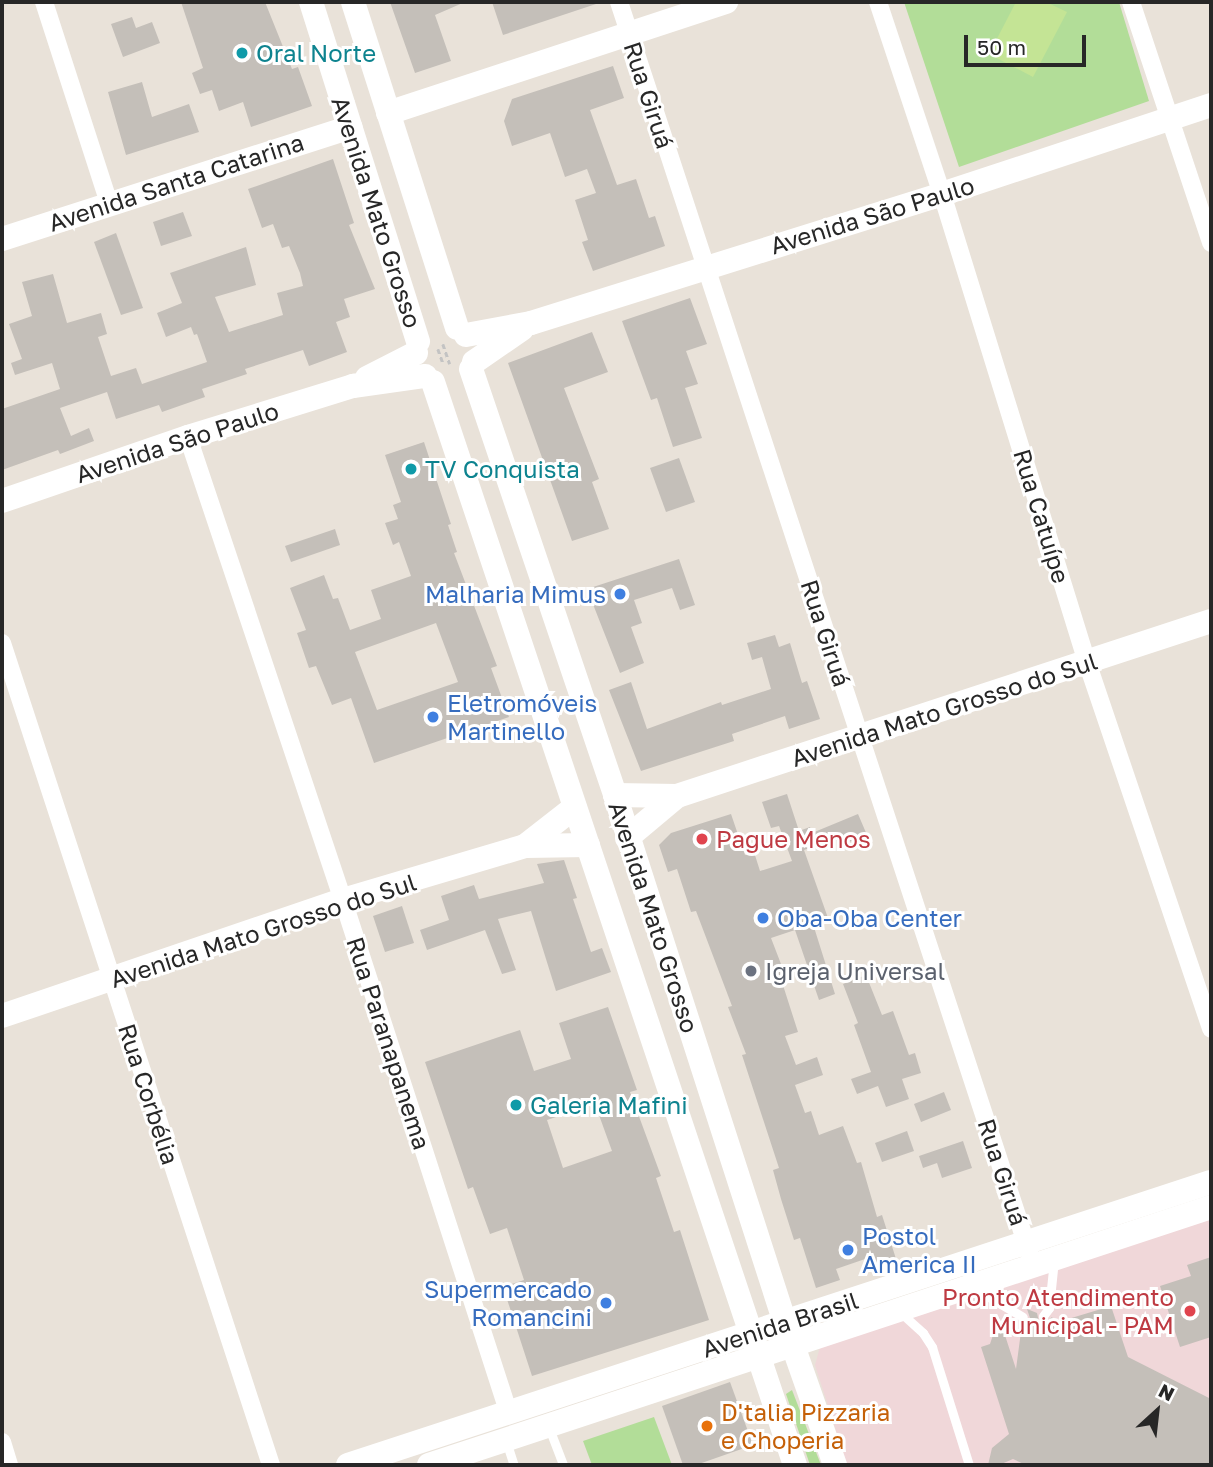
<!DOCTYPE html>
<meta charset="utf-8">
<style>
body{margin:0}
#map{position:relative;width:1213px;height:1467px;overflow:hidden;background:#e9e2d9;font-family:"Golos Text",sans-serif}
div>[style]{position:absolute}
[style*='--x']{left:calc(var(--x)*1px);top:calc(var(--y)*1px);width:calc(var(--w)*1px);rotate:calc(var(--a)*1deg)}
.medical>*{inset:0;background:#f0d7d9}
.green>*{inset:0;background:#b2dd98}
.pitch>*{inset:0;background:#c4e495}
.building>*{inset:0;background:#c4bfb9}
.path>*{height:2.5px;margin-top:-1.25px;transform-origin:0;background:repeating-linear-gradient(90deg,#c3c3c3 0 5px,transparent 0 8.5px)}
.lane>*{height:9px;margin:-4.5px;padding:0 4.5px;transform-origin:4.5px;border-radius:4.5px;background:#fff}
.street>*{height:18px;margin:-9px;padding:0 9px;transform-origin:9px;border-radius:9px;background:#fff}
.secondary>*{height:24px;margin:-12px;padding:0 12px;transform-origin:12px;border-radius:12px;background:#fff}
.dots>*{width:19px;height:19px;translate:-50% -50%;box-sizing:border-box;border:4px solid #fff;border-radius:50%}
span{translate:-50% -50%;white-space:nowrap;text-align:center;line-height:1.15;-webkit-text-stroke:6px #fff;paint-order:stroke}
.culture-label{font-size:24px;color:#0d838f}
.left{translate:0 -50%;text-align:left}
.street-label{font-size:24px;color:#272727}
.shop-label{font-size:24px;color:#366cbe}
.right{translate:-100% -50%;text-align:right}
.health-label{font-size:24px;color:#be3a42}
.worship-label{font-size:24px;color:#5b616d}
.food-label{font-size:24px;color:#c56008}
.frame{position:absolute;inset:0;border:4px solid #272727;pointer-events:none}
.north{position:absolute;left:1122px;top:1376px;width:70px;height:70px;-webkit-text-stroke:5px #fff;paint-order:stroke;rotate:27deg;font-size:19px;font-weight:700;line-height:28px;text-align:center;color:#272727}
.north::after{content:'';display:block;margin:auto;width:24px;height:32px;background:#272727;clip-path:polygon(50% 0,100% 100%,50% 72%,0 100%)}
.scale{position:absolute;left:964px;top:35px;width:122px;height:32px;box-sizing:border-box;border:4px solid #272727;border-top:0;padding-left:9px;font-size:21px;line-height:24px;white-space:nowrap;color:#272727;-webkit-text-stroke:5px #fff;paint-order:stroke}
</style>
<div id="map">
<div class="medical">
<div style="clip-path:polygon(1211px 1216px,1211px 1465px,847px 1465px,815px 1365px,820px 1347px)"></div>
</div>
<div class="green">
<div style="clip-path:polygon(904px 2px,1119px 2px,1149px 101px,959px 167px)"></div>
<div style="clip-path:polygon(792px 1390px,821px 1465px,810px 1465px,786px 1394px)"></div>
<div style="clip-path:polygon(654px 1417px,672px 1465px,592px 1465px,583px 1441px)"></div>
</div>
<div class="pitch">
<div style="clip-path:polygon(1016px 2px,1046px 2px,1067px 12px,1033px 77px,989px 54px)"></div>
</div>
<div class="building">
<div style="clip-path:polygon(181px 2px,265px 2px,292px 69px,298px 67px,312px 106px,251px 127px,243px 102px,219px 111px,212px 90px,200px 94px,192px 73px,203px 68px)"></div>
<div style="clip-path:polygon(390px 2px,465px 2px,435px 15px,451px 61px,415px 73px)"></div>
<div style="clip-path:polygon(492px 2px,596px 2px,596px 4px,503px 35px)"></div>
<div style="clip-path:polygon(132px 17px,136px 28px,152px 22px,160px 43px,123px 57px,111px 24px)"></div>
<div style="clip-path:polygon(613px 66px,624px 98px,590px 110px,617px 185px,636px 179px,649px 218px,655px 216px,665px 246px,593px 271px,582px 242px,588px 240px,575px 200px,596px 193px,587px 169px,565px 177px,550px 133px,512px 146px,504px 121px,512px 99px)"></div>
<div style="clip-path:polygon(142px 82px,152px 117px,189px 104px,199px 132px,126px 155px,108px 92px)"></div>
<div style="clip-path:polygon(333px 159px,354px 223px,349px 225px,375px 289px,344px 299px,350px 317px,336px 322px,347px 352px,309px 366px,303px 350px,245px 369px,247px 374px,202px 389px,205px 397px,162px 412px,159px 405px,116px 419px,107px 392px,60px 408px,71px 436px,89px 428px,94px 441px,60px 454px,58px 450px,2px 470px,2px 409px,60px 389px,52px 363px,15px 375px,11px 363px,22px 359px,9px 324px,32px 316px,22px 282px,53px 274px,67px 323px,101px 313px,107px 334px,98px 337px,111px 376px,136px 368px,142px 384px,207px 362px,197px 334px,194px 335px,191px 327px,166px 337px,157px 313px,182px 303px,170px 273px,246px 247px,256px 285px,215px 297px,229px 332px,283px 315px,277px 293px,303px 286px,300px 273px,289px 246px,282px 248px,273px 224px,262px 228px,248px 189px)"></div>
<div style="clip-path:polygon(183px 212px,192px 236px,161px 246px,153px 222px)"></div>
<div style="clip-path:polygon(116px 233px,143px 308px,121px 315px,94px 242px)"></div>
<div style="clip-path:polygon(690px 298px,707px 344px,686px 351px,698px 384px,685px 388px,702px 438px,673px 447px,657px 398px,651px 400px,622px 321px)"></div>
<div style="clip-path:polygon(592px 332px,608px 372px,564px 388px,599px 479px,592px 482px,609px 529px,572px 541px,508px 363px)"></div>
<div style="clip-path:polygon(evenodd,424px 442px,451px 524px,448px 525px,457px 552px,454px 553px,497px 666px,491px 668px,509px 717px,374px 763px,351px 698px,332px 705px,316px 666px,309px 668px,297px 633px,306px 630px,290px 588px,324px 575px,333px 599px,338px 598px,350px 630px,381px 619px,371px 590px,411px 576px,399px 542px,393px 545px,385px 523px,398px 519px,393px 505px,401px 502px,385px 455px,424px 442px,436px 623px,458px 682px,377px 710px,355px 652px,436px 623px)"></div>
<div style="clip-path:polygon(679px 458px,695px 502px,666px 512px,650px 468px)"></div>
<div style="clip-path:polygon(335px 529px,340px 545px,291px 562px,285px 546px)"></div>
<div style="clip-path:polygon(679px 559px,695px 605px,680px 610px,672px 588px,634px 600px,642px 623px,631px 627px,644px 663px,620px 673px,587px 589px)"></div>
<div style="clip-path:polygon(775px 635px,779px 647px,790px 643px,802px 683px,807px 681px,820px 719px,789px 729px,785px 716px,732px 734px,734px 741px,641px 771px,609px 690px,631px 682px,647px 729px,721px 702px,722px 705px,771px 689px,762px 657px,752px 660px,747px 643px)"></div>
<div style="clip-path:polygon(787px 794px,799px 831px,810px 827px,812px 833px,858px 814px,867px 835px,839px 846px,836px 838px,804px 850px,828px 918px,813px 924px,835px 994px,819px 1000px,795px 930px,771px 938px,786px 977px,781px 979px,798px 1032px,785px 1036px,796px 1065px,817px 1057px,823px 1075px,795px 1085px,805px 1113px,811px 1111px,819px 1135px,843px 1126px,857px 1163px,861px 1162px,877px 1217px,882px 1215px,897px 1262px,872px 1270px,868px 1258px,836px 1269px,840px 1280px,816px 1288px,800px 1238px,794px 1240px,781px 1199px,773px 1170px,779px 1168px,742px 1055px,746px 1054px,728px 1007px,732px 1006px,696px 911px,691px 912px,677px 869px,668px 872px,659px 845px,671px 833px,731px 814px,745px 855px,754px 852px,760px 871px,792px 861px,779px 826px,771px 828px,762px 802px)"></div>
<div style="clip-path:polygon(564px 860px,577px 898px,573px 899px,591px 952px,602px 948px,611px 972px,556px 991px,531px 911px,498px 919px,516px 970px,502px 974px,485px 930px,427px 950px,420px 930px,449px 920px,441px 896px,474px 885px,479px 899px,544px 883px,537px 864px)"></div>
<div style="clip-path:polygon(402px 906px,414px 943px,385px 952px,373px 916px)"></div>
<div style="clip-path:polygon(866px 975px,882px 1015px,893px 1011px,909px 1055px,915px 1053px,921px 1073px,902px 1079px,909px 1099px,886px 1107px,878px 1086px,857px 1094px,851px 1079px,871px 1072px,854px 1025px,858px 1023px,843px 984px)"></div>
<div style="clip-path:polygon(evenodd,608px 1007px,637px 1090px,630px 1092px,661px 1176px,656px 1178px,674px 1232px,680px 1230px,709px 1320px,532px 1376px,503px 1287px,524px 1280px,507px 1228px,490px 1234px,473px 1187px,468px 1189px,425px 1062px,520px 1030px,534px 1071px,571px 1059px,559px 1023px,608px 1007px,595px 1104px,612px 1151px,563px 1168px,547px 1120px,595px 1104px)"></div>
<div style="clip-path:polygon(944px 1092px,951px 1110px,921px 1122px,914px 1104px)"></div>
<div style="clip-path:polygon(907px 1131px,914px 1151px,882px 1162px,875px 1143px)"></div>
<div style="clip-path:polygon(963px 1141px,972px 1168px,942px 1178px,937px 1163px,923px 1168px,919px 1156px)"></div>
<div style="clip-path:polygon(1211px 1257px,1211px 1337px,1180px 1347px,1160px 1286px,1191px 1276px,1187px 1265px)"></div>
<div style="clip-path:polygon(1111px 1306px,1128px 1357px,1211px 1399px,1211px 1465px,1026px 1465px,1013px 1459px,999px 1465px,988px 1465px,992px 1448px,1009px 1434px,981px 1347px,990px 1344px,999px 1317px,1016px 1369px,1022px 1324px,1030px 1318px,1027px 1309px,1037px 1313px,1039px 1322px,1045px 1323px,1052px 1317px,1055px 1323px)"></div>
<div style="clip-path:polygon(730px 1382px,753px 1445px,696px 1465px,683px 1465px,662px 1406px)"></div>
</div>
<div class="path">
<div style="--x:443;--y:344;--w:21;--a:71"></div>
<div style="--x:438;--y:349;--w:15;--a:70"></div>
</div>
<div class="lane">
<div style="--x:977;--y:1290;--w:53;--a:30.4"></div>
<div style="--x:901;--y:1313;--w:30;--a:42"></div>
<div style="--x:923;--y:1333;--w:17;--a:57"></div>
<div style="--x:932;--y:1347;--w:124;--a:72.6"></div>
<div style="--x:1043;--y:1316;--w:10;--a:-53"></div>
<div style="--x:1049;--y:1308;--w:48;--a:-84.1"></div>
<div style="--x:549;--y:1428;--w:40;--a:69"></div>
<div style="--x:506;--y:1441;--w:25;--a:72"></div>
</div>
<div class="street">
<div style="--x:44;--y:2;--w:211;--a:72.1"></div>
<div style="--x:619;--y:2;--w:1316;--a:71.84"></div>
<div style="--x:878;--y:2;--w:202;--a:71.6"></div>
<div style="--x:942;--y:194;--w:490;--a:72.8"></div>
<div style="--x:1087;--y:662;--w:387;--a:71.3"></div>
<div style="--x:1131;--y:2;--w:254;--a:71.6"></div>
<div style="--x:188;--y:437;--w:488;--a:71.5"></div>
<div style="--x:343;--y:900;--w:537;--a:72.1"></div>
<div style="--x:2;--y:643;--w:865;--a:71.88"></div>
<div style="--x:2;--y:1442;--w:24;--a:73"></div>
</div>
<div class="secondary">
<div style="--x:311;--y:2;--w:356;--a:72.5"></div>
<div style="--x:353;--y:2;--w:342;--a:72.3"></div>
<div style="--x:388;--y:113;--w:356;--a:-18.2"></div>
<div style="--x:2;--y:239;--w:366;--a:-17.8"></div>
<div style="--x:466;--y:335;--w:66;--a:-10.5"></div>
<div style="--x:531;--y:323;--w:431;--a:-17.4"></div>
<div style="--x:942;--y:194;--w:283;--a:-18.3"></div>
<div style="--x:474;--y:362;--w:58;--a:-34.5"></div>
<div style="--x:471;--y:369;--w:450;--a:71.3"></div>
<div style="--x:615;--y:795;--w:555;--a:72.15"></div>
<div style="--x:785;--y:1323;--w:151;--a:70.6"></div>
<div style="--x:367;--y:378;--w:55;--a:-27"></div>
<div style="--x:433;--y:382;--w:1142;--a:71.52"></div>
<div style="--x:2;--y:501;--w:197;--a:-19"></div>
<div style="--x:188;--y:437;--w:173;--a:-17.2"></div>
<div style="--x:353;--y:386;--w:73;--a:-7.9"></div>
<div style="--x:615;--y:795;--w:62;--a:0.9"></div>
<div style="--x:677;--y:796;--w:562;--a:-18.14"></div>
<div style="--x:627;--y:838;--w:65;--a:-40"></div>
<div style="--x:525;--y:846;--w:63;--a:-38"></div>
<div style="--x:2;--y:1016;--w:360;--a:-18.8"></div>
<div style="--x:343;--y:900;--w:190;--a:-16.5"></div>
<div style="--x:525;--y:846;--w:63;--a:-0.9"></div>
<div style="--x:348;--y:1465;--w:908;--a:-18.16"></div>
<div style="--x:429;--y:1465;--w:823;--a:-18.26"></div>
</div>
<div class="dots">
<div style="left:242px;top:53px;background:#0f9aa8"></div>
<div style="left:411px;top:469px;background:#0f9aa8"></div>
<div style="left:620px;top:594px;background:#3f7fe0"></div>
<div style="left:433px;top:717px;background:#3f7fe0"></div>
<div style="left:702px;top:839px;background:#e0444e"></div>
<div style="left:763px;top:918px;background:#3f7fe0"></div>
<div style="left:751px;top:971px;background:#6b7280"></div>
<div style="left:516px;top:1105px;background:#0f9aa8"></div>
<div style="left:848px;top:1250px;background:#3f7fe0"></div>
<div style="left:606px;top:1303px;background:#3f7fe0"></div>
<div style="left:1190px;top:1311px;background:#e0444e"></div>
<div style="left:707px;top:1426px;background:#e8710a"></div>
</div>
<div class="culture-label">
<span class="left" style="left:256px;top:53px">Oral Norte</span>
<span class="left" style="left:425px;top:469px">TV Conquista</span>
<span class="left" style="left:530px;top:1105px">Galeria Mafini</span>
</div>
<div class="street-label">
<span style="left:649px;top:95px;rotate:72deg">Rua Giruá</span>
<span style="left:176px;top:182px;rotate:-18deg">Avenida Santa Catarina</span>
<span style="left:377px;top:212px;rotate:72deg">Avenida Mato Grosso</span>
<span style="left:872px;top:215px;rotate:-17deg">Avenida São Paulo</span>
<span style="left:177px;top:442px;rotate:-18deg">Avenida São Paulo</span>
<span style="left:1042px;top:516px;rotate:73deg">Rua Catuípe</span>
<span style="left:826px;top:633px;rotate:72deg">Rua Giruá</span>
<span style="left:944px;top:709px;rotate:-18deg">Avenida Mato Grosso do Sul</span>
<span style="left:654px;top:917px;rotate:72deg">Avenida Mato Grosso</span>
<span style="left:263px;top:930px;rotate:-18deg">Avenida Mato Grosso do Sul</span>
<span style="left:389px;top:1043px;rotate:72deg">Rua Paranapanema</span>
<span style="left:149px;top:1094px;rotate:72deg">Rua Corbélia</span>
<span style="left:1003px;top:1172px;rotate:72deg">Rua Giruá</span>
<span style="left:780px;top:1324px;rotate:-18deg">Avenida Brasil</span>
</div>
<div class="shop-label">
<span class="right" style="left:606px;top:594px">Malharia Mimus</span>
<span class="left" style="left:447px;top:717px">Eletromóveis<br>Martinello</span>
<span class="left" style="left:777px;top:918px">Oba-Oba Center</span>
<span class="left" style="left:862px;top:1250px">Postol<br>America II</span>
<span class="right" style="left:592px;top:1303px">Supermercado<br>Romancini</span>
</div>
<div class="health-label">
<span class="left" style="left:716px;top:839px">Pague Menos</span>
<span class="right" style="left:1174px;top:1311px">Pronto Atendimento<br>Municipal - PAM</span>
</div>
<div class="worship-label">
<span class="left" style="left:765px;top:971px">Igreja Universal</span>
</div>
<div class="food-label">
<span class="left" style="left:721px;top:1426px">D'talia Pizzaria<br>e Choperia</span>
</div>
<div class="frame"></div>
<div class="north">N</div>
<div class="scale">50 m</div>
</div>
